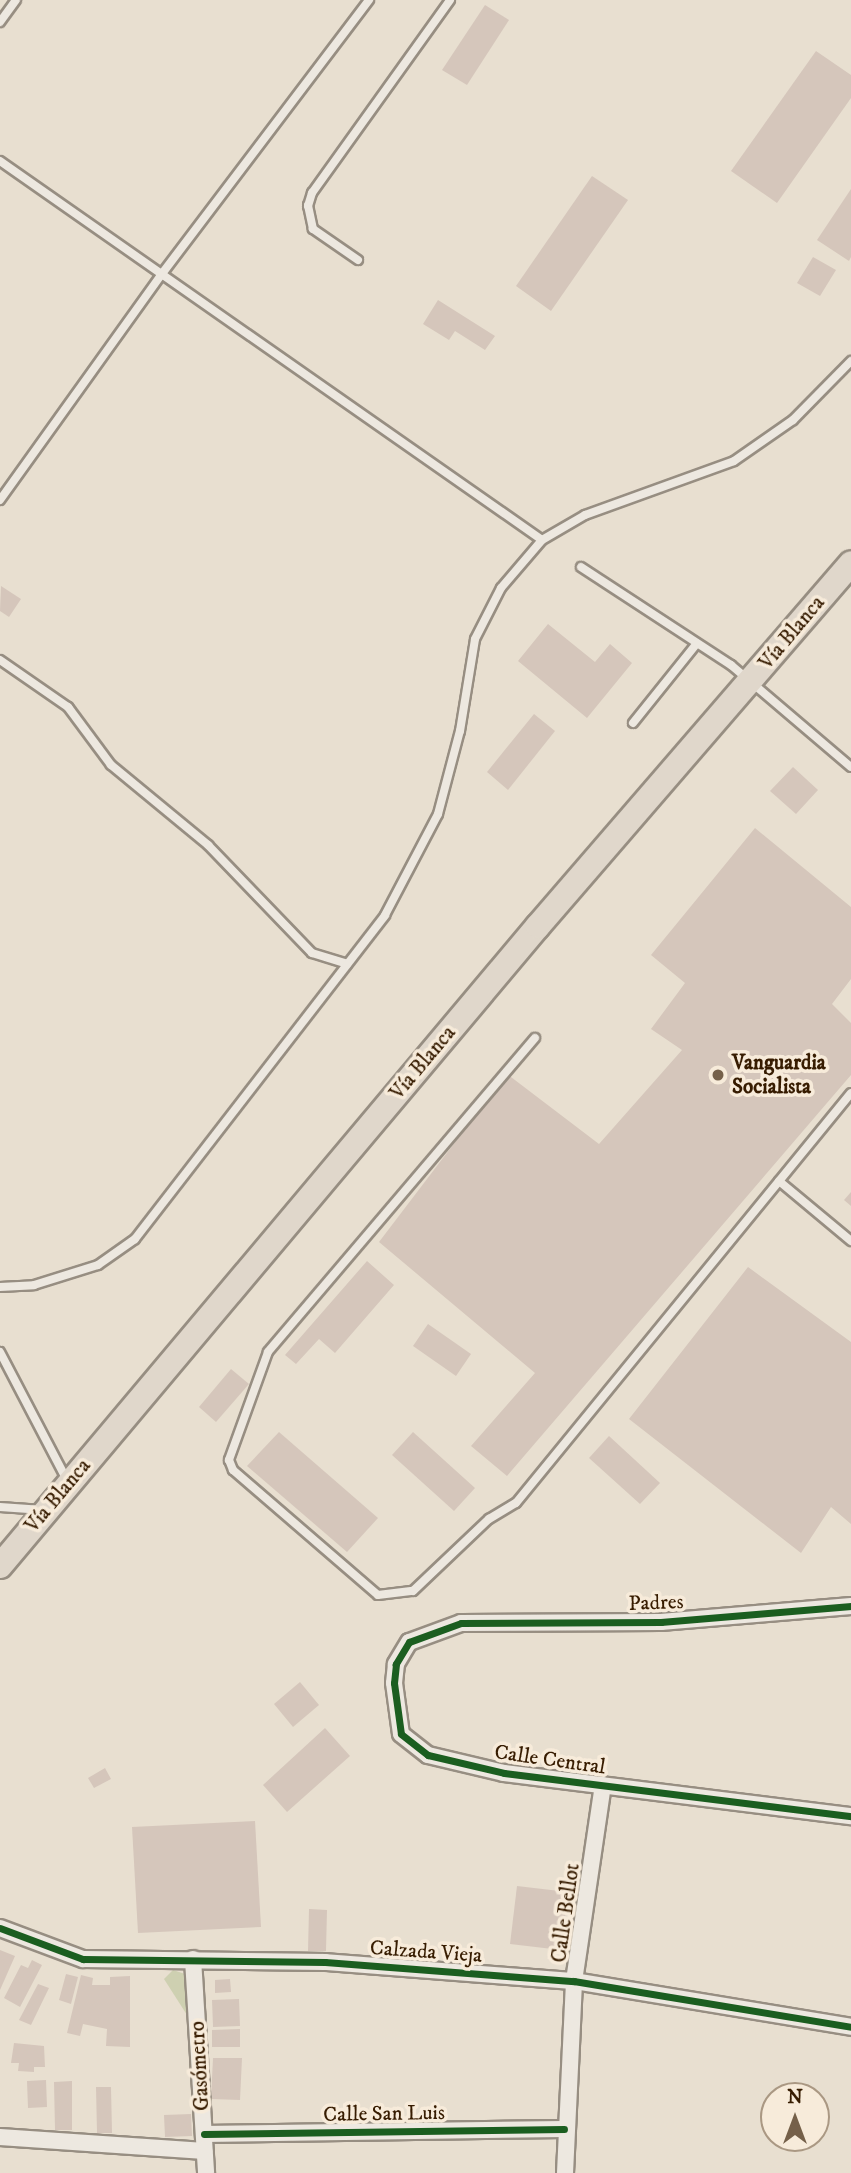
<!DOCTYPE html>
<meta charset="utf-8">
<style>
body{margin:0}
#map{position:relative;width:851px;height:2173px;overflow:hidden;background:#e8dfd0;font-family:"IM FELL DW Pica",serif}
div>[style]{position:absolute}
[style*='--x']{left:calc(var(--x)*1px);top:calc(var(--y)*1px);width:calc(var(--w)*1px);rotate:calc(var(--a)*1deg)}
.green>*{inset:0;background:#ced0b1}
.building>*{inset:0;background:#d5c6bb}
.roads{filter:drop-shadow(2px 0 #978e82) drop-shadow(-2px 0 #978e82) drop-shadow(0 2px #978e82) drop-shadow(0 -2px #978e82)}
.lane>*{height:8px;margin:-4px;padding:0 4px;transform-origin:4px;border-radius:4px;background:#ede8e0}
.street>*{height:16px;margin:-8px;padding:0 8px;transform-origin:8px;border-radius:8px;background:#ede8e0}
.primary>*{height:24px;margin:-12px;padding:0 12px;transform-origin:12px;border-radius:12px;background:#e0d7cb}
.cycleway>*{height:7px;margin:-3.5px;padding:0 3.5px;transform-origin:3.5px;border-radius:3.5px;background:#1b5e20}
.dots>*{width:19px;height:19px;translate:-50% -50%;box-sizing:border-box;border:4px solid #f7ebda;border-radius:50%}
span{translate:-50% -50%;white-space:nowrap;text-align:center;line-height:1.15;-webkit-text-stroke:7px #f7ebda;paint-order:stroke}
.street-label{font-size:21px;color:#371c01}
.poi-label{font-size:21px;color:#371c01;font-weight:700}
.left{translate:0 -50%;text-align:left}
.north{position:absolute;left:760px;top:2082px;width:70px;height:70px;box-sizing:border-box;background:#f7ebda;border:2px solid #aa9883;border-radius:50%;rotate:0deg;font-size:19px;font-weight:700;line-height:28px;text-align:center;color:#371c01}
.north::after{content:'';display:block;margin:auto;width:24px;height:32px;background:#756049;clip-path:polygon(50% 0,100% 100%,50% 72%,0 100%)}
</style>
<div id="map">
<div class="green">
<div style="clip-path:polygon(173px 1970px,188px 1975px,187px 2015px,164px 1979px)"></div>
</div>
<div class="building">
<div style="clip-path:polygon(485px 5px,509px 20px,467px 85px,442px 70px)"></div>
<div style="clip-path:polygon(816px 51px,851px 75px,851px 98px,777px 203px,731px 171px)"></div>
<div style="clip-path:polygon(592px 176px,628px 200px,551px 311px,516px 286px)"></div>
<div style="clip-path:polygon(851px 189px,851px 257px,849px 261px,817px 240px)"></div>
<div style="clip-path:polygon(813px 257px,836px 270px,820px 296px,797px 283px)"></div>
<div style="clip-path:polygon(438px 300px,495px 336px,485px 350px,455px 331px,449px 340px,423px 324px)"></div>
<div style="clip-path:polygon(1px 586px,21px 599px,9px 617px,0 611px)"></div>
<div style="clip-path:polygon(548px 624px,595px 662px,610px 644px,632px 663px,587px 718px,518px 661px)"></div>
<div style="clip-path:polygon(534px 714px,555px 731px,508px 790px,487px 772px)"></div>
<div style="clip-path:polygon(793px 767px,818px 790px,796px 814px,770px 791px)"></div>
<div style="clip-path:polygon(755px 828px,851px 907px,851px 979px,832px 1004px,851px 1023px,851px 1075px,507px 1476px,471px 1446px,535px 1373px,379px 1242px,507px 1074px,599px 1144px,682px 1050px,651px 1029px,685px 983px,651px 955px)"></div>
<div style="clip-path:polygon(851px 1192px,851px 1206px,844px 1200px)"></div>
<div style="clip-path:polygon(367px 1261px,394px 1285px,335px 1353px,319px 1339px,296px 1364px,285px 1355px)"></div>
<div style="clip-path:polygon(748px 1267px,851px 1342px,851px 1524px,831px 1507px,801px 1553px,629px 1419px)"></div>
<div style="clip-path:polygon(428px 1324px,471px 1354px,456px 1376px,413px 1346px)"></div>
<div style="clip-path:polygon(231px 1369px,249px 1384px,216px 1422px,199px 1407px)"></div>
<div style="clip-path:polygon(279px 1432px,378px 1518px,347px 1552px,247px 1466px)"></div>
<div style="clip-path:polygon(413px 1432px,475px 1488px,454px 1511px,392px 1455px)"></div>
<div style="clip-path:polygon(609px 1436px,660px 1483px,640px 1504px,589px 1458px)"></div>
<div style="clip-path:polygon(300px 1682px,319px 1705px,293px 1727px,274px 1704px)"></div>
<div style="clip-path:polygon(325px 1728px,350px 1756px,287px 1812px,263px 1785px)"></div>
<div style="clip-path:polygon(105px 1768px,111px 1779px,94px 1788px,88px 1778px)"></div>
<div style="clip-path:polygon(255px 1821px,261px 1927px,138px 1933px,132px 1827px)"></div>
<div style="clip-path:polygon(517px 1886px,568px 1892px,561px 1950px,510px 1944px)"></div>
<div style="clip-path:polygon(309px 1909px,327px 1910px,326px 1951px,308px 1951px)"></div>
<div style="clip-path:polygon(0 1950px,15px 1956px,0 1990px)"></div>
<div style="clip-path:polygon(32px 1960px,42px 1965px,20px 2007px,4px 1998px,21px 1965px,28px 1968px)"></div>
<div style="clip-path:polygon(66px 1974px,78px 1977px,71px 2004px,59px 2000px)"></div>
<div style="clip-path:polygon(81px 1975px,93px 1978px,92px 1985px,110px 1985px,110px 1977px,130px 1976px,130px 2047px,106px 2046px,107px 2029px,83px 2024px,80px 2036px,67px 2033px)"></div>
<div style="clip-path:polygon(230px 1979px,231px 1992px,215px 1993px,215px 1980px)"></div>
<div style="clip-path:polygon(38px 1984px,49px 1988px,31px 2025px,19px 2020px)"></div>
<div style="clip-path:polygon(239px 1999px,240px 2026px,213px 2027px,212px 2000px)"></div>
<div style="clip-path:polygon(240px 2029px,240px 2047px,212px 2047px,212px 2030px)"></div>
<div style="clip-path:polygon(14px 2043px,44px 2046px,45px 2067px,34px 2067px,34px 2072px,18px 2071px,19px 2063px,11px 2063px)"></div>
<div style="clip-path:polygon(213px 2058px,242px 2058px,240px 2100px,211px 2099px)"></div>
<div style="clip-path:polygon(46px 2080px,47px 2107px,28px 2108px,27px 2081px)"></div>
<div style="clip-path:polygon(72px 2081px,72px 2130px,55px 2130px,54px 2082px)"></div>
<div style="clip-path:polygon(96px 2087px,111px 2087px,112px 2133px,97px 2133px)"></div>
<div style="clip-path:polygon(191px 2114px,192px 2136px,165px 2137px,164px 2115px)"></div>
</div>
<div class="roads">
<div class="lane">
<div style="--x:0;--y:22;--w:27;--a:-54"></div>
<div style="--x:0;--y:161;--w:661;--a:34.96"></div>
<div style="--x:358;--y:260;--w:55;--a:-145.4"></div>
<div style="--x:313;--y:229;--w:24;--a:-102"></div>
<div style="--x:308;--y:206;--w:14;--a:-73"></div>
<div style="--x:312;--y:193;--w:237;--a:-54.4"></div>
<div style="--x:0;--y:500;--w:277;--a:-54.4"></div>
<div style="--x:161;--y:275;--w:345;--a:-52.9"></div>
<div style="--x:581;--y:567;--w:179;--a:33.2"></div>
<div style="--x:731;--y:665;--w:157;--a:40.4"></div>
<div style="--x:0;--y:660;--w:83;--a:34.7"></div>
<div style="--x:68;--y:707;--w:72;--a:53.4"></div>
<div style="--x:111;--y:765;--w:126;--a:39.5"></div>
<div style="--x:208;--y:845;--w:150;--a:46.1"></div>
<div style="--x:312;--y:953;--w:37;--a:17"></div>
<div style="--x:633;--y:723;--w:102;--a:-51.3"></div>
<div style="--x:535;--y:1038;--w:412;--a:130.4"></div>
<div style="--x:268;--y:1352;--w:115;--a:109.9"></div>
<div style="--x:229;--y:1460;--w:11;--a:68"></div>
<div style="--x:233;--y:1470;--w:191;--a:40.8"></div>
<div style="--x:378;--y:1595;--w:35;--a:-7"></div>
<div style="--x:413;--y:1591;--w:105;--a:-43.5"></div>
<div style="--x:489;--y:1519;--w:31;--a:-31"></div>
<div style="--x:516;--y:1503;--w:529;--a:-50.75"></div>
<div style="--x:779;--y:1181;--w:94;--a:39.8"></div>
<div style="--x:0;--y:1287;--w:34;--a:-3"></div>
<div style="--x:34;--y:1285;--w:67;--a:-17.4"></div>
<div style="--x:98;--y:1265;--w:45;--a:-35.1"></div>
<div style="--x:135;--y:1239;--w:409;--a:-52.3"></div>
<div style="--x:385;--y:915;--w:114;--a:-62.3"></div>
<div style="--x:438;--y:814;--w:86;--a:-75.2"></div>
<div style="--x:460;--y:731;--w:93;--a:-80.7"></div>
<div style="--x:475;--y:639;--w:57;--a:-63"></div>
<div style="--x:501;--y:588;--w:63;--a:-49.5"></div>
<div style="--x:542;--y:540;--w:50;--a:-30.2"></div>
<div style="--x:585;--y:515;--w:158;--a:-19.9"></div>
<div style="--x:734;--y:461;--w:72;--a:-34.8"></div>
<div style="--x:793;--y:420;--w:83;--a:-45.5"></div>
<div style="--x:0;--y:1352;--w:144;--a:62.4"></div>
<div style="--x:0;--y:1507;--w:43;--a:4"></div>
</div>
<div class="street">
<div style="--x:851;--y:1606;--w:191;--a:175.2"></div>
<div style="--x:661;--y:1622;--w:200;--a:179.7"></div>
<div style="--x:461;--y:1623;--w:55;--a:159.9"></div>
<div style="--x:409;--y:1642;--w:26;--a:121"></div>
<div style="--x:396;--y:1664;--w:19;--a:96"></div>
<div style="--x:394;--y:1683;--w:51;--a:82.2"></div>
<div style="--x:401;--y:1734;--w:34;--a:38"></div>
<div style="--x:428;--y:1755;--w:78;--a:13.3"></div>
<div style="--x:504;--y:1773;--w:350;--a:7.1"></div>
<div style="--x:0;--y:1928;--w:89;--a:20.5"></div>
<div style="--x:83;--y:1959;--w:242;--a:0.7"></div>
<div style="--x:325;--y:1962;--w:250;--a:4.4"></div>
<div style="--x:574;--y:1981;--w:281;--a:9.4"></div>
<div style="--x:193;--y:1959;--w:214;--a:86.5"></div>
<div style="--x:204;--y:2134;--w:360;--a:-0.8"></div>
<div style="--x:0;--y:2137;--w:205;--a:3.9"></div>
<div style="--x:565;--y:2173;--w:192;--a:-87.3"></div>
<div style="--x:574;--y:1981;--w:198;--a:-81.6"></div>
</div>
<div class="primary">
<div style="--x:0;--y:1566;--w:836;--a:-49.95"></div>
<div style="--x:538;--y:926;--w:479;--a:-49.2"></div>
</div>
</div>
<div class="cycleway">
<div style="--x:851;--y:1606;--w:191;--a:175.2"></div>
<div style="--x:661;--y:1622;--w:200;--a:179.7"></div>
<div style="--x:461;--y:1623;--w:55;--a:159.9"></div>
<div style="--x:409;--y:1642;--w:26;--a:121"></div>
<div style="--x:396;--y:1664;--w:19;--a:96"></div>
<div style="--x:394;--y:1683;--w:51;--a:82.2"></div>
<div style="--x:401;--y:1734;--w:34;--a:38"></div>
<div style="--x:428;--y:1755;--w:78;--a:13.3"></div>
<div style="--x:504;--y:1773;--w:350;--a:7.1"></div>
<div style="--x:0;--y:1928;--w:89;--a:20.5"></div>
<div style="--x:83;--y:1959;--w:242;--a:0.7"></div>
<div style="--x:325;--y:1962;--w:250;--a:4.4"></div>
<div style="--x:574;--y:1981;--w:281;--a:9.4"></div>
<div style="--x:204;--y:2134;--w:360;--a:-0.8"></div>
</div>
<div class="dots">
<div style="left:718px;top:1075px;background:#756049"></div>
</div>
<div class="street-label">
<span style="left:792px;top:633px;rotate:-50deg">Vía Blanca</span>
<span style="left:423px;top:1063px;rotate:-50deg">Vía Blanca</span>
<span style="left:58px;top:1496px;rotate:-50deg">Vía Blanca</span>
<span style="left:656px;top:1603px;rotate:-2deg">Padres</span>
<span style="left:550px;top:1760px;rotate:8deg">Calle Central</span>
<span style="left:566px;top:1913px;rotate:-82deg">Calle Bellot</span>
<span style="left:426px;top:1952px;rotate:4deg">Calzada Vieja</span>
<span style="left:200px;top:2066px;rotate:-93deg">Gasómetro</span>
<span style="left:384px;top:2114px;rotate:-1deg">Calle San Luis</span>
</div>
<div class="poi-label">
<span class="left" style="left:732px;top:1075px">Vanguardia<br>Socialista</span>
</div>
<div class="north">N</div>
</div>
